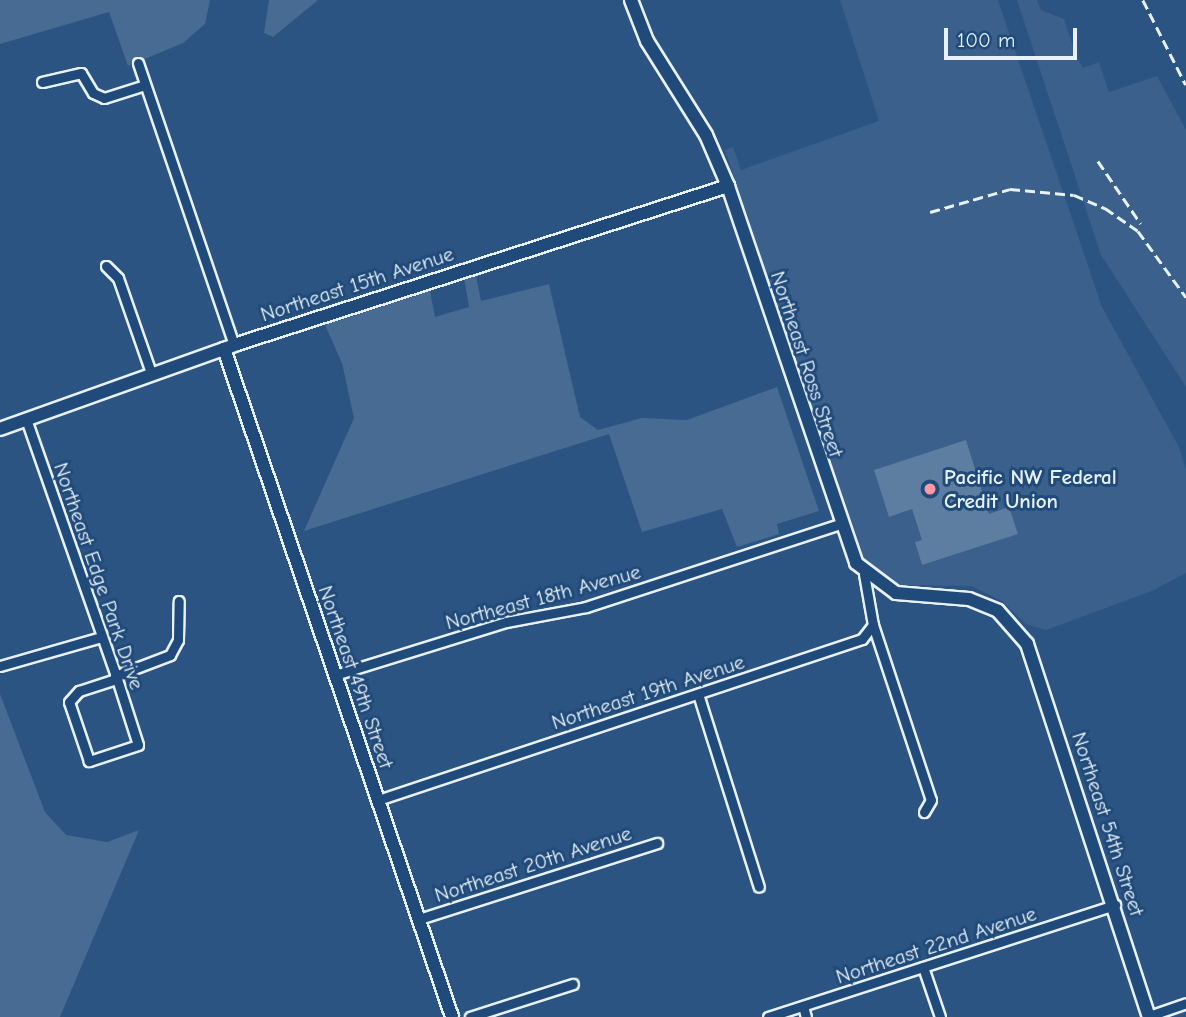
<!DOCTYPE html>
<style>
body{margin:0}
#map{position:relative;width:1186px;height:1017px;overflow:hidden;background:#2b5482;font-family:"Comic Neue",sans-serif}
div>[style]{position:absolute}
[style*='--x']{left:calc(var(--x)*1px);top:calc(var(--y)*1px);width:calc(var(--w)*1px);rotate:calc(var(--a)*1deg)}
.built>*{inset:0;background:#3a608b}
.green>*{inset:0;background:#476b93}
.building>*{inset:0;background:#5d7da1}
.roads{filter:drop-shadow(2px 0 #e8f1f8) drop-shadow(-2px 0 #e8f1f8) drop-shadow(0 2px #e8f1f8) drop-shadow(0 -2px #e8f1f8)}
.street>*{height:9px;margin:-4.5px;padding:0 4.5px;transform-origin:4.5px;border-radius:4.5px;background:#1f4a7a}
.secondary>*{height:12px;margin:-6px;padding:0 6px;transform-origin:6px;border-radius:6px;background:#1f4a7a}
.rail>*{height:2.5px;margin-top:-1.25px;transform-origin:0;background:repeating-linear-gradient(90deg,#e8f1f8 0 10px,transparent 0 15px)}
.dots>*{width:19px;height:19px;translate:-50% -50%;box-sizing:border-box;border:4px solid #1f4a7a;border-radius:50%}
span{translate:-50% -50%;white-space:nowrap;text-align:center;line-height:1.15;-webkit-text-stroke:6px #1f4a7a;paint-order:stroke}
.street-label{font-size:21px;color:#e8f1f8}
.poi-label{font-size:21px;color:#e8f1f8;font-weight:700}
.left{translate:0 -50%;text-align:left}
.scale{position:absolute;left:944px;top:28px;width:133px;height:32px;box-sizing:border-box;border:4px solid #e8f1f8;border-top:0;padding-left:9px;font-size:21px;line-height:24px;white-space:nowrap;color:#e8f1f8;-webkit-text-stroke:5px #1f4a7a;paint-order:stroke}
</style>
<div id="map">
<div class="built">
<div style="clip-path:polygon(840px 0,998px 0,1102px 307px,1179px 447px,1186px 470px,1186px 573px,1152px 591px,1046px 630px,1026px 624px,1002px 601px,971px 586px,899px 585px,875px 573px,860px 553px,725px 150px,733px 147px,741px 170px,879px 121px)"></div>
<div style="clip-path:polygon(1017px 0,1037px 0,1041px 10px,1064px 19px,1077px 58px,1083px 68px,1099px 62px,1109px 92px,1157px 76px,1186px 130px,1186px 387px,1101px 255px)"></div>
</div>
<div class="green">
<div style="clip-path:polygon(0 0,210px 0,205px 24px,183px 43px,128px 66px,109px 12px,0 44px)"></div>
<div style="clip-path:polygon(269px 0,318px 0,273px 37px,264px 33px)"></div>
<div style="clip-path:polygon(476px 276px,481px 301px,549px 284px,580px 417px,598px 430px,642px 418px,687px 420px,777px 387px,819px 511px,777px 524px,779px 534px,737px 547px,722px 509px,642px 532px,609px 434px,304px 531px,354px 418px,342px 363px,325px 325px,430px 291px,435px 317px,469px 307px,464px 278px)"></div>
<div style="clip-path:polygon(0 694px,45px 812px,66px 835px,107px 842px,139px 830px,60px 1017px,0 1017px)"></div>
</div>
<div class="building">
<div style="clip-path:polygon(966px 440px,989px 514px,1009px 507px,1018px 534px,922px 565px,915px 542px,922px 540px,912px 509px,889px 517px,874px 470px)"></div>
</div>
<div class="roads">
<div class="street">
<div style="--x:138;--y:63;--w:298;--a:71.2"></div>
<div style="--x:42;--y:82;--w:40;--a:-13"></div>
<div style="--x:81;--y:73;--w:23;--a:59"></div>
<div style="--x:93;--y:93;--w:12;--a:24"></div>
<div style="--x:104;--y:98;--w:43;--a:-17.6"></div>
<div style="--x:106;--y:266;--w:17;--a:45"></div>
<div style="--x:118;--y:278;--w:101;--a:70.8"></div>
<div style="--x:26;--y:419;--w:275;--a:70.7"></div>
<div style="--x:117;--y:679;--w:69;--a:72.3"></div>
<div style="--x:138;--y:745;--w:52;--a:161.9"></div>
<div style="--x:89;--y:761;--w:62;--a:-108.7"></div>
<div style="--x:69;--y:702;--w:15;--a:-48"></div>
<div style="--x:79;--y:691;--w:40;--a:-18"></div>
<div style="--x:864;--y:574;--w:52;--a:80"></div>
<div style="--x:873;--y:625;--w:184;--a:71.7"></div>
<div style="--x:931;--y:800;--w:14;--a:120"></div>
<div style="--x:0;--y:666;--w:105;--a:-16"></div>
<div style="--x:335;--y:675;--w:179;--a:-17.2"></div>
<div style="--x:506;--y:622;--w:81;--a:-10.6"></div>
<div style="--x:586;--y:607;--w:267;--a:-18.1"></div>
<div style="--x:115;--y:676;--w:59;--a:-20.9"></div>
<div style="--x:170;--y:655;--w:17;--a:-62"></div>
<div style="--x:178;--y:640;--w:39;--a:-89"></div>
<div style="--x:698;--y:694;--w:202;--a:72.5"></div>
<div style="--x:378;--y:800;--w:510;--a:-18.4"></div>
<div style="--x:862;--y:639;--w:18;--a:-52"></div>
<div style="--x:419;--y:919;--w:250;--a:-17.7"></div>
<div style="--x:923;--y:967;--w:53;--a:71.2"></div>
<div style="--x:803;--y:1006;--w:11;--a:75"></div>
<div style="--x:1149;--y:1016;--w:39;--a:-19"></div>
<div style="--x:470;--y:1017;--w:108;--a:-17.8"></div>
<div style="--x:768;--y:1017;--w:365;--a:-17.9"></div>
</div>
<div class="secondary">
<div style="--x:631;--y:0;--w:44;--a:68.7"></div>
<div style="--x:647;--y:41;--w:111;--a:57.9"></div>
<div style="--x:706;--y:135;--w:56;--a:66.7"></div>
<div style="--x:728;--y:186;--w:398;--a:71.2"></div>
<div style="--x:856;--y:563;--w:50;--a:36.9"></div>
<div style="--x:896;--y:593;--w:73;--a:4.7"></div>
<div style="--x:969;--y:599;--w:31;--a:22"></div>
<div style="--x:998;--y:611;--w:44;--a:48.7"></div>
<div style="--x:1027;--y:644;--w:392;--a:71.9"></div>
<div style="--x:224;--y:349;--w:706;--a:71.15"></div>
<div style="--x:0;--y:429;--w:249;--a:-19.7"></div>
<div style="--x:234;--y:345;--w:519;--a:-17.84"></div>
</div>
</div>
<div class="rail">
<div style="--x:1143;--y:0;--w:95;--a:63.2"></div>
<div style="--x:1098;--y:161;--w:76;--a:55.7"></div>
<div style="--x:930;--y:212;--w:83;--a:-16"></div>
<div style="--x:1010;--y:189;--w:64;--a:5.4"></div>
<div style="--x:1074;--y:195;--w:34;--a:23"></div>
<div style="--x:1105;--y:208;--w:40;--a:34.9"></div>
<div style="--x:1138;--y:231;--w:82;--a:54"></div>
</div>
<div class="dots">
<div style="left:930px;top:489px;background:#ff9aa2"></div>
</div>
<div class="street-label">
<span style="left:357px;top:284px;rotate:-18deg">Northeast 15th Avenue</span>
<span style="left:807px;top:364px;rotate:72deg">Northeast Ross Street</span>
<span style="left:99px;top:576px;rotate:71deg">Northeast Edge Park Drive</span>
<span style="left:543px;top:597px;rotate:-15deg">Northeast 18th Avenue</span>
<span style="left:356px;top:677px;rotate:71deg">Northeast 49th Street</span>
<span style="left:648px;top:692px;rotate:-18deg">Northeast 19th Avenue</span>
<span style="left:1108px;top:824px;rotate:72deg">Northeast 54th Street</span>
<span style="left:533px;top:864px;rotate:-18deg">Northeast 20th Avenue</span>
<span style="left:936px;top:945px;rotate:-18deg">Northeast 22nd Avenue</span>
</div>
<div class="poi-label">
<span class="left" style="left:944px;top:489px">Pacific NW Federal<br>Credit Union</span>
</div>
<div class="scale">100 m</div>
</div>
